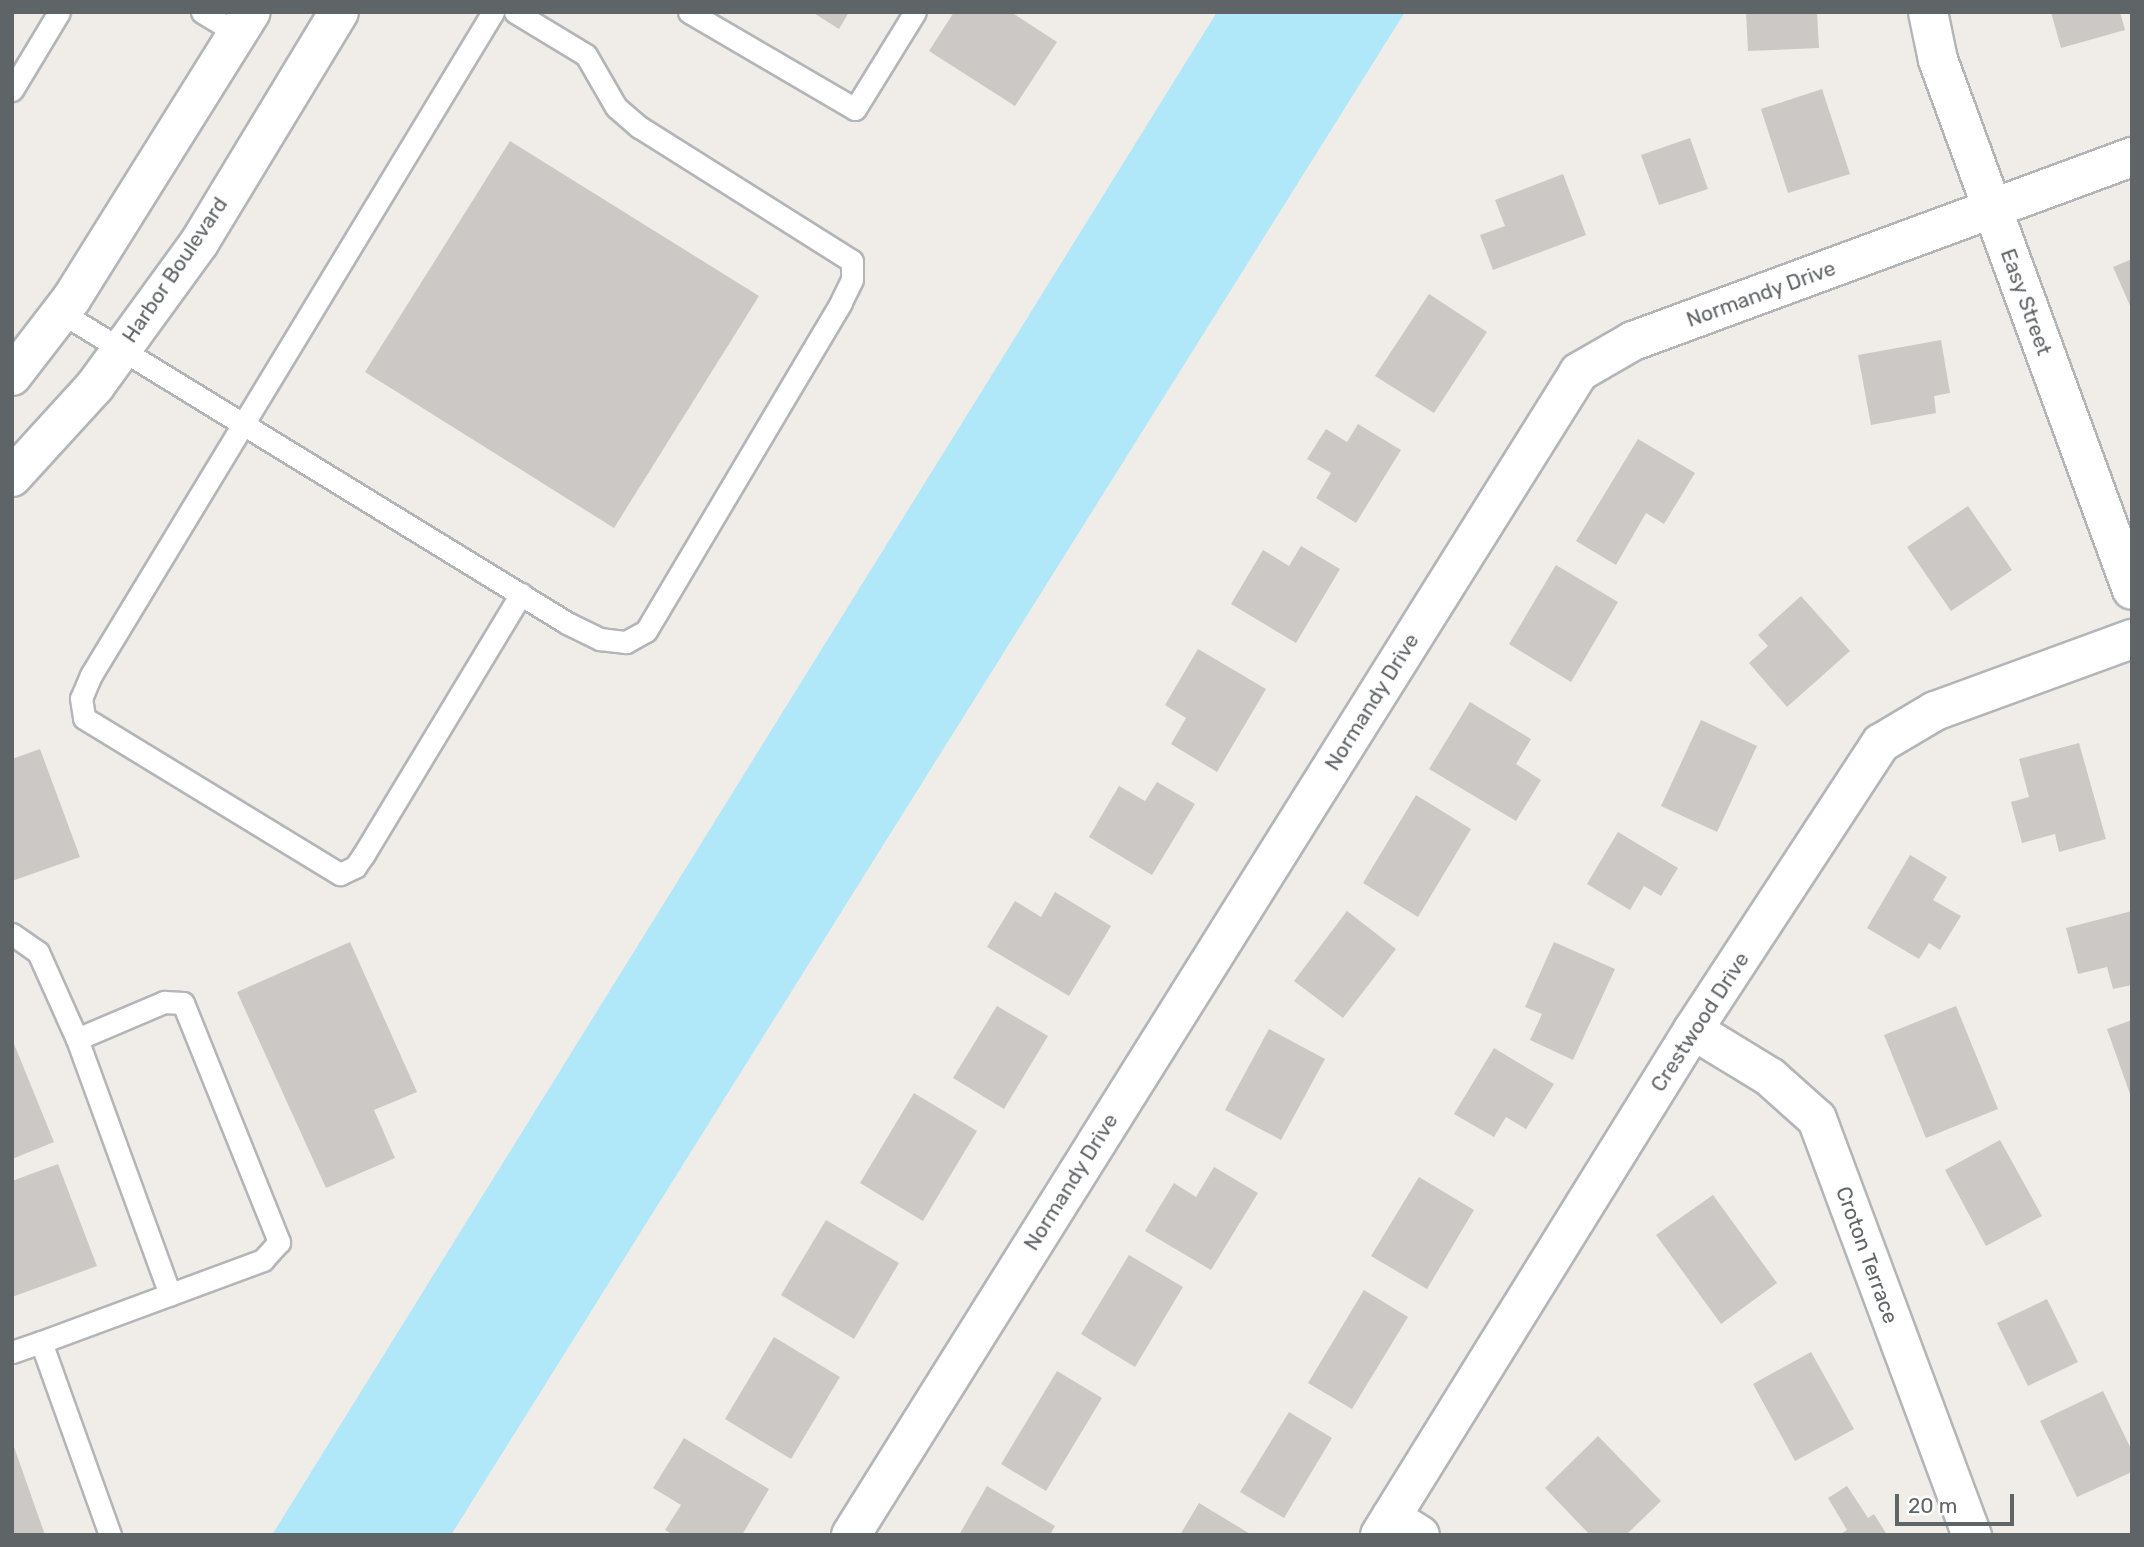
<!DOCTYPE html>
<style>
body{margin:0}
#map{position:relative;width:2144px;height:1547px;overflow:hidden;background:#f0ede8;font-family:Rubik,sans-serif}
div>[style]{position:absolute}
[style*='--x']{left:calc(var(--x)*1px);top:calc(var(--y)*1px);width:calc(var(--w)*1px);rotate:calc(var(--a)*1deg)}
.water>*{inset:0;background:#b0e7f9}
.building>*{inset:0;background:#ccc8c5}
.roads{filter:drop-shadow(2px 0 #b3b6b9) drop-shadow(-2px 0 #b3b6b9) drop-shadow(0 2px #b3b6b9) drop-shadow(0 -2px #b3b6b9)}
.service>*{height:21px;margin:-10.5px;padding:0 10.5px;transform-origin:10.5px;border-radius:10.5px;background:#fff}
.minor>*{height:38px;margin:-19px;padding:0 19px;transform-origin:19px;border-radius:19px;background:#fff}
.tertiary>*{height:38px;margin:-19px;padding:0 19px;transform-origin:19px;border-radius:19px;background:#fff}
span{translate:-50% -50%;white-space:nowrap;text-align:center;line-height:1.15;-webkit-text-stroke:5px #fff;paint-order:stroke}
.street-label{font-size:21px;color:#5f6467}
.frame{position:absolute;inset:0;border:14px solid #5f6467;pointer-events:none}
.scale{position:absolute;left:1895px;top:1494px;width:119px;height:32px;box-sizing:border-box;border:4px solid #5f6467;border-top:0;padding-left:9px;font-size:21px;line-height:24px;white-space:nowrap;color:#5f6467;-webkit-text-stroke:5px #fff;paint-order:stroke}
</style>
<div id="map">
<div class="water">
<div style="clip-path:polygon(1217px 12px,1405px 12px,451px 1535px,272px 1535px)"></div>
</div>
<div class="building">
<div style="clip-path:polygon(812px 12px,849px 12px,839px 29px)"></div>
<div style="clip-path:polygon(954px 12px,1011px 12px,1057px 42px,1015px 106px,929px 51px)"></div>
<div style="clip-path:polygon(1746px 12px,1817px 12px,1819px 48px,1748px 51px)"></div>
<div style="clip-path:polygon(2051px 12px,2120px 12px,2125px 30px,2061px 48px)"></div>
<div style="clip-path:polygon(1822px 89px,1850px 174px,1788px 193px,1761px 109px)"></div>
<div style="clip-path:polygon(1690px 138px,1708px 189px,1659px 205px,1641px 155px)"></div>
<div style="clip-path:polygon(510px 141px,759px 296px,614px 528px,365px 372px)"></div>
<div style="clip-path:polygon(1563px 174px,1586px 235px,1493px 270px,1480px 235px,1505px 226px,1495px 200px)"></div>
<div style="clip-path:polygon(2132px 259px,2132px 310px,2113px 267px)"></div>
<div style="clip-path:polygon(1429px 294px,1487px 332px,1434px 413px,1375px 376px)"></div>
<div style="clip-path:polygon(1941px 340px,1950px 393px,1934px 396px,1936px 413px,1871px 425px,1858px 355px)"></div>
<div style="clip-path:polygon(1358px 424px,1401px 450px,1356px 523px,1316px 498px,1331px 473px,1307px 459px,1326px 429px,1347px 442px)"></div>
<div style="clip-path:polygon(1638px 439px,1695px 473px,1664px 524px,1646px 513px,1616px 565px,1576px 541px)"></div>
<div style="clip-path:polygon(1968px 506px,2012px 570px,1951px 611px,1907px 547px)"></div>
<div style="clip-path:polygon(1301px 546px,1340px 569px,1296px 643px,1231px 604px,1263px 550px,1289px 566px)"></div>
<div style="clip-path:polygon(1556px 565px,1618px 602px,1571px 682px,1509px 644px)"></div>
<div style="clip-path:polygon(1801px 596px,1850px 651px,1787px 707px,1749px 663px,1768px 646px,1758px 635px)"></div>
<div style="clip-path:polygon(1198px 649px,1266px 689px,1217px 772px,1171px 744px,1186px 718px,1165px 705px)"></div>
<div style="clip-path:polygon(1470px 702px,1531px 739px,1516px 764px,1541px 780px,1516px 821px,1429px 769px)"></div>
<div style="clip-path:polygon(1701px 720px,1757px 746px,1717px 832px,1661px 806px)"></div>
<div style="clip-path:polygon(2079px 743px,2106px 839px,2059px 852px,2055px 834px,2022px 843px,2011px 802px,2029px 797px,2019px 759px)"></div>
<div style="clip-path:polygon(40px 749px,80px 857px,12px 881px,12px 759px)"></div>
<div style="clip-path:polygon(1157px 782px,1195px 804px,1152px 875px,1089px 837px,1119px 786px,1145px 801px)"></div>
<div style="clip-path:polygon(1416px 795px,1471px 829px,1418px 917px,1363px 883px)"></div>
<div style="clip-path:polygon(1618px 832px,1678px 868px,1661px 896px,1644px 886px,1630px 910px,1587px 884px)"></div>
<div style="clip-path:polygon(1910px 855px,1947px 877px,1933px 900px,1961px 916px,1940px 950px,1929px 943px,1919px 959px,1867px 928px)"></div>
<div style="clip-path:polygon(1055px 892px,1111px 926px,1069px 996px,987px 947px,1015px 901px,1041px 917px)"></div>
<div style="clip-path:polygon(1347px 911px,1396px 949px,1343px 1018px,1294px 981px)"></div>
<div style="clip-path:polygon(2132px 911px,2132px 985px,2113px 989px,2107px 967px,2078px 974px,2066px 928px)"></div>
<div style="clip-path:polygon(350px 942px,417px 1092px,374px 1110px,395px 1158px,326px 1188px,237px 992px)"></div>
<div style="clip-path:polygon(1554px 942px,1615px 969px,1573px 1060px,1530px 1040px,1542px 1014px,1525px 1007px)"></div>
<div style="clip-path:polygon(997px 1006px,1048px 1036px,1004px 1109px,953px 1078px)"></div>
<div style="clip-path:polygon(1956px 1006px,1998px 1109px,1926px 1138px,1884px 1035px)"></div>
<div style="clip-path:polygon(2132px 1020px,2132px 1097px,2131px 1097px,2107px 1029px)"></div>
<div style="clip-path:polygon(1269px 1029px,1325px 1059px,1281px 1140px,1225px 1110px)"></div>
<div style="clip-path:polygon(12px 1039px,54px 1142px,12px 1159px)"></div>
<div style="clip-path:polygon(1494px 1048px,1554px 1084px,1526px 1129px,1506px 1117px,1494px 1137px,1454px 1114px)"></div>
<div style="clip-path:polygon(914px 1093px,977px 1131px,923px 1221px,860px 1183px)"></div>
<div style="clip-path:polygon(2000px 1140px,2042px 1216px,1986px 1246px,1945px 1170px)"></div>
<div style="clip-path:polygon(58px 1164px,97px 1266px,12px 1297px,12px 1181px)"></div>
<div style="clip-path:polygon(1214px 1167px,1258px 1193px,1211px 1270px,1145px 1231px,1174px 1183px,1196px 1197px)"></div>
<div style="clip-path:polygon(1419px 1177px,1474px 1210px,1427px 1289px,1371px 1256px)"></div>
<div style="clip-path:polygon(1713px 1195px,1777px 1283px,1721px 1324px,1656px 1235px)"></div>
<div style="clip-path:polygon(826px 1220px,899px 1263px,854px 1339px,781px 1295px)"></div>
<div style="clip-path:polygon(1129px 1255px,1183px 1287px,1135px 1367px,1081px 1334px)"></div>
<div style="clip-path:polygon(1364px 1290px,1408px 1317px,1352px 1409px,1308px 1383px)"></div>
<div style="clip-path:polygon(2047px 1299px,2078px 1362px,2028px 1386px,1997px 1323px)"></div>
<div style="clip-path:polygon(774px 1337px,840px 1377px,791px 1459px,725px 1419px)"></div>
<div style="clip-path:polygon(1811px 1352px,1854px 1429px,1795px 1461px,1753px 1384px)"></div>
<div style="clip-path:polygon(1057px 1371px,1102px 1398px,1046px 1491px,1001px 1464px)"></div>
<div style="clip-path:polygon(2103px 1391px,2132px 1451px,2132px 1472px,2077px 1497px,2040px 1421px)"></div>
<div style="clip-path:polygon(1289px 1412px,1332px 1438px,1284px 1518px,1240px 1492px)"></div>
<div style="clip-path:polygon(1598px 1436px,1661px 1501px,1626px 1535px,1590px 1535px,1545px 1488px)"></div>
<div style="clip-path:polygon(684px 1438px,769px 1489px,742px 1535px,673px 1535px,665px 1530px,681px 1505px,653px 1488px)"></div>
<div style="clip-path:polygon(12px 1444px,13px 1444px,45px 1535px,12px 1535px)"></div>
<div style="clip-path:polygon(987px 1486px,1055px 1526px,1050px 1535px,959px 1535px)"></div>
<div style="clip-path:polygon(1847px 1486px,1868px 1518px,1874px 1514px,1887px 1535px,1839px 1535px,1847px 1530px,1828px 1498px)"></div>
<div style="clip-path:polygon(1199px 1503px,1252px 1535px,1180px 1535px)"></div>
</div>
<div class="roads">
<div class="service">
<div style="--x:202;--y:12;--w:42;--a:31.4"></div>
<div style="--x:493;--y:12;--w:775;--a:121.23"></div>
<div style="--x:91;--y:675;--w:25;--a:113"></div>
<div style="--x:81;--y:698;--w:20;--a:81"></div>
<div style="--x:84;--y:718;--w:300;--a:31.4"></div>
<div style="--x:340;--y:874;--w:17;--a:-25"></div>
<div style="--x:355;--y:867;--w:16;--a:-55"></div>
<div style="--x:364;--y:854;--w:304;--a:-58.9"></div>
<div style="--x:689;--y:12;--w:192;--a:30.3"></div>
<div style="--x:855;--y:109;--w:114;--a:-58.3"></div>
<div style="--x:12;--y:90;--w:91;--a:-58.9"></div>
<div style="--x:62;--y:313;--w:593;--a:31.54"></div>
<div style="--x:567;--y:623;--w:37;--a:26"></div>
<div style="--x:600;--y:639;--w:26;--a:7"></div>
<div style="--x:626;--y:642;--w:23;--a:-29"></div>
<div style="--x:646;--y:631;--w:382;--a:-59.3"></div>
<div style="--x:841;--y:302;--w:25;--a:-64"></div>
<div style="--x:852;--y:279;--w:18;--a:-90"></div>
<div style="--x:852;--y:261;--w:252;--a:-147.8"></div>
<div style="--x:639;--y:127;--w:30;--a:-139"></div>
<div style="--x:616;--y:107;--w:60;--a:-120"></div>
<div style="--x:586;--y:55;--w:83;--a:-148.8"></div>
<div style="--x:12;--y:934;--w:32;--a:35"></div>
<div style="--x:38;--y:952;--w:95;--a:65.9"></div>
<div style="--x:77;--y:1039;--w:95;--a:-23"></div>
<div style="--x:164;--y:1002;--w:19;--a:3"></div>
<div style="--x:183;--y:1003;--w:258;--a:68.1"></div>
<div style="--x:279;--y:1242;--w:24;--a:132"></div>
<div style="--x:263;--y:1260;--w:237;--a:159.7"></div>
<div style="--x:41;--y:1342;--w:205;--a:70.3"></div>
<div style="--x:77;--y:1039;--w:272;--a:70"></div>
<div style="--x:12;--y:1352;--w:31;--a:-19"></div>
</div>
<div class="minor">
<div style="--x:1928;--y:12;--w:49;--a:78.2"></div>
<div style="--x:1938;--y:60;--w:564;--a:69.9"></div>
<div style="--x:1693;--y:1030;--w:90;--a:31.4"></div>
<div style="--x:1770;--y:1077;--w:63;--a:41.8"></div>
<div style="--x:1817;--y:1119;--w:444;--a:69.6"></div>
<div style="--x:1391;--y:1517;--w:34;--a:32"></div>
<div style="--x:851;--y:1535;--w:1372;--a:-57.95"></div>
<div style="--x:1579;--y:372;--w:62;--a:-29.9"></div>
<div style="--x:1633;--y:341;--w:532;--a:-20.24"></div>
<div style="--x:1380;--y:1535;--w:594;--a:-58.21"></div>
<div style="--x:1693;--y:1030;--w:343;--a:-56.8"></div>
<div style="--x:1881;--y:743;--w:63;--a:-30.7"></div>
<div style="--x:1935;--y:711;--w:210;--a:-20.1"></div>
</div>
<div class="tertiary">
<div style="--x:12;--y:376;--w:98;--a:-52.4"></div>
<div style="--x:72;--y:298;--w:337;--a:-58"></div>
<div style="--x:12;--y:477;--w:123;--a:-47.6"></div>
<div style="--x:95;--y:386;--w:177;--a:-54"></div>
<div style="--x:199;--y:243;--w:270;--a:-58.8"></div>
</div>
</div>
<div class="street-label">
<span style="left:175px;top:270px;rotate:-56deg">Harbor Boulevard</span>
<span style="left:1761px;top:294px;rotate:-20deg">Normandy Drive</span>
<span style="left:2026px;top:302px;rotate:70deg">Easy Street</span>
<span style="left:1372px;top:702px;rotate:-58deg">Normandy Drive</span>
<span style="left:1700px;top:1022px;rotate:-57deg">Crestwood Drive</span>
<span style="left:1071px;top:1182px;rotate:-58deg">Normandy Drive</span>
<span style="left:1867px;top:1255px;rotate:70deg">Croton Terrace</span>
</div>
<div class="frame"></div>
<div class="scale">20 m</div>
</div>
